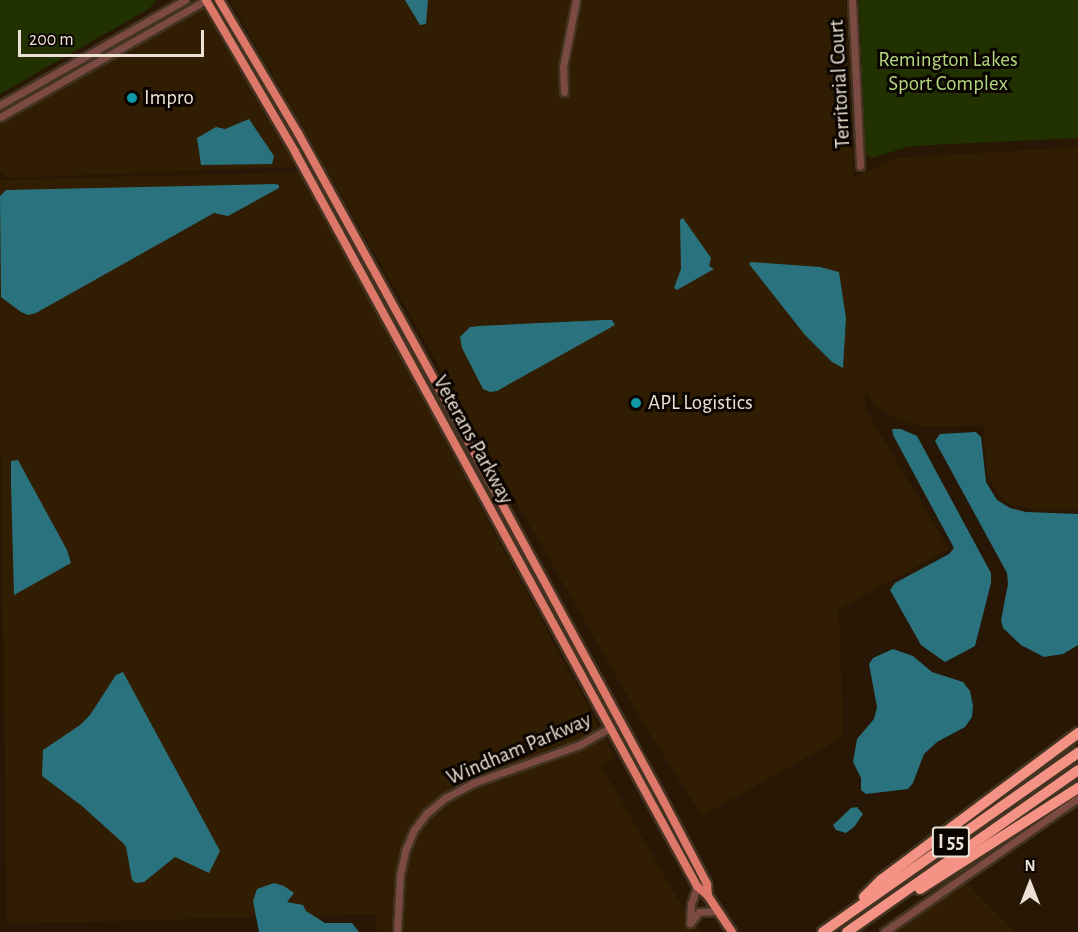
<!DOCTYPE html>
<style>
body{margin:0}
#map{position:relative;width:1078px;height:932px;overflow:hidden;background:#271704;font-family:"Alegreya Sans",sans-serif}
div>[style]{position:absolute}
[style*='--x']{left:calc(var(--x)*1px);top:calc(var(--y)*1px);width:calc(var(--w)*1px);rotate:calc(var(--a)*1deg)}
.built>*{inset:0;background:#311d02}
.green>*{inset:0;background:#213100}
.water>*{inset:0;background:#2a737e}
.roads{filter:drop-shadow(2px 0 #433321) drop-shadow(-2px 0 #433321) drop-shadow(0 2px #433321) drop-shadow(0 -2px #433321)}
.minor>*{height:7px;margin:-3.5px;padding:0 3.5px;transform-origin:3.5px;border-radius:3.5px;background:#7b4a43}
.major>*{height:8px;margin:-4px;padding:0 4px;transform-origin:4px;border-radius:4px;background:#dc776a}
.highway>*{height:10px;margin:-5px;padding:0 5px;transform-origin:5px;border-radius:5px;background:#f49385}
.dots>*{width:16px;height:16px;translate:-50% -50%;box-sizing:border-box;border:3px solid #0b0501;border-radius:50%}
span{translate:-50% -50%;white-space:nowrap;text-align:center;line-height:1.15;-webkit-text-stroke:6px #0b0501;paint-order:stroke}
.shield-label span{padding:2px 4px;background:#0b0501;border:2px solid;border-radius:4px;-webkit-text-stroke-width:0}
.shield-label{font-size:20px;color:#ece1d4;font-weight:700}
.park-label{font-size:21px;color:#b2d57d}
.street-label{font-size:21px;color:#ece1d4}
.poi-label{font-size:21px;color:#ece1d4}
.left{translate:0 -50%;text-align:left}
.north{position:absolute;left:1000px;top:854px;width:60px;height:60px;-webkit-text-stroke:4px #0b0501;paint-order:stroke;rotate:0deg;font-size:16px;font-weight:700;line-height:24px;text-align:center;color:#ece1d4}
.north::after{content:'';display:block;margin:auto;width:21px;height:27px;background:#ece1d4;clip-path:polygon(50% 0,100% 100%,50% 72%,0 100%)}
.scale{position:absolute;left:18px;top:30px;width:186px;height:27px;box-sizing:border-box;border:3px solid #ece1d4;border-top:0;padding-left:8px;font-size:18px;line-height:21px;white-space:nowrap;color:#ece1d4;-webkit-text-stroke:4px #0b0501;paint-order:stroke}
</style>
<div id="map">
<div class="built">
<div style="clip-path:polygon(230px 0,846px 0,854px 177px,898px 158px,1078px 147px,1078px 509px,1032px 509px,1007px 503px,994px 488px,987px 473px,983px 425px,924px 427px,899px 421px,877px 407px,865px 392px,865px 408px,949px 549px,839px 609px,843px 737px,702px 816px,642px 721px)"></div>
<div style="clip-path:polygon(203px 9px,296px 167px,7px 178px,0 170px,0 123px)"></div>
<div style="clip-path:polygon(300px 172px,615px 757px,601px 765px,679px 901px,700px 932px,377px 932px,376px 914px,7px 924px,0 412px,0 180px)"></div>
<div style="clip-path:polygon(964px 880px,1016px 932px,887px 932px)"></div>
</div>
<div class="green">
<div style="clip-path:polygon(0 0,156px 0,150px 8px,0 94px)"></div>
<div style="clip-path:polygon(859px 0,1078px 0,1078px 138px,931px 145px,907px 147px,872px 158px,867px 155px,865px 145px)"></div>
</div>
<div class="water">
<div style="clip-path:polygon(405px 0,428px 0,426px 24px,420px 25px)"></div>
<div style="clip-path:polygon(249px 119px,274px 156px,272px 164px,201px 165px,197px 138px,216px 127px,225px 129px)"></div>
<div style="clip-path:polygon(274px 184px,279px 185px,279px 188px,228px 216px,214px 213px,36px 313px,28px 315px,21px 312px,1px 297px,0 196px,6px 190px)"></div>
<div style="clip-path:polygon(683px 218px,711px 258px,709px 266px,714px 269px,677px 290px,674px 288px,681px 269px,680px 220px)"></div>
<div style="clip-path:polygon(751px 262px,820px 267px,839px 272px,846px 318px,843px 368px,832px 362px,805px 335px,749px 264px)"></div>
<div style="clip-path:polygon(605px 320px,612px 320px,615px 325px,497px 391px,490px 392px,483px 389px,462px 348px,460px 337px,470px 327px,479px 326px)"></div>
<div style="clip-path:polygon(892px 429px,901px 429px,917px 436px,991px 573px,991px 583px,975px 646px,945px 662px,921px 645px,890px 590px,895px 583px,949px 554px,954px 548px,893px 435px)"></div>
<div style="clip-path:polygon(976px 432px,981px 437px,986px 482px,997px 500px,1010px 508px,1026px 512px,1078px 514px,1078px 645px,1063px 654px,1044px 657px,1021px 645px,1003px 628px,1001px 620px,1008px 584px,1007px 573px,935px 441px,940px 434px)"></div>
<div style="clip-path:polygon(18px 460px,67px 550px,71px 563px,14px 595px,11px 484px,11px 461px)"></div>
<div style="clip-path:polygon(893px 649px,913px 656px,932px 672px,963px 682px,970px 691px,973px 706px,972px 717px,965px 727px,937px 742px,924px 754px,913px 783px,908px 789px,866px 794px,861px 790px,861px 778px,853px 762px,857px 739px,874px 719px,877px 707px,869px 664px,873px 658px)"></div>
<div style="clip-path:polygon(123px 672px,220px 851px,209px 873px,175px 857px,144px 882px,136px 883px,132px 880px,126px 847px,123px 843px,82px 806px,42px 776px,43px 750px,80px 725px,90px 715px,116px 675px)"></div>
<div style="clip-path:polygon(857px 807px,863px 814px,854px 827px,846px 833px,836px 830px,833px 825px,851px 808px)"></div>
<div style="clip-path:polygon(274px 883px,284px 886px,294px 893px,287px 902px,303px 905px,306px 911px,325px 923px,352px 923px,359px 932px,259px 932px,253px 901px,257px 889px)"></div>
</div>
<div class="roads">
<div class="minor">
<div style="--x:852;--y:0;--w:166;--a:87.2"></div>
<div style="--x:564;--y:92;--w:25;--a:-92"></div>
<div style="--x:563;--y:67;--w:68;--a:-79"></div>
<div style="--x:0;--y:105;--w:213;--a:-29.6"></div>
<div style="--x:0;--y:117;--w:237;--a:-29.6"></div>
<div style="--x:697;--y:886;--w:19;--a:108"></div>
<div style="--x:691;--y:904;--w:19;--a:93"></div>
<div style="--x:690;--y:923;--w:14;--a:-51"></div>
<div style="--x:699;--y:912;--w:19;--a:-3"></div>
<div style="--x:397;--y:932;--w:57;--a:-87"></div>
<div style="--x:400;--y:875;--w:25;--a:-78"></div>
<div style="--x:405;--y:851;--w:23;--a:-67"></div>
<div style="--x:414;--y:830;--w:21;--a:-53"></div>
<div style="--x:427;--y:813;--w:23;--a:-40"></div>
<div style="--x:445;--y:798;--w:32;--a:-28"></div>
<div style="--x:473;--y:783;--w:113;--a:-19.7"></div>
<div style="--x:579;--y:745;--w:35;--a:-29"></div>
<div style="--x:884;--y:932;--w:236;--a:-34.6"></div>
</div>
<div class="major">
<div style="--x:206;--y:0;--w:176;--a:59.6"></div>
<div style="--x:295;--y:152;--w:837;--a:61.29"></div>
<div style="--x:697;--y:886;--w:15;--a:42"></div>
<div style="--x:708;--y:896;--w:43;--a:56.3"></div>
<div style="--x:219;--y:0;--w:155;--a:59.3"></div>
<div style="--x:298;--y:133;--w:339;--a:61.1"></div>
<div style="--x:462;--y:430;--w:423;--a:61.5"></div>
<div style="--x:664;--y:802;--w:93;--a:62.3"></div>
<div style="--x:707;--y:884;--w:12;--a:85"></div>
</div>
<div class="highway">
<div style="--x:920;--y:889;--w:188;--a:-32.6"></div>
<div style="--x:864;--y:897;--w:24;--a:-45"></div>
<div style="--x:881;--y:880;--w:246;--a:-36.7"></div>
<div style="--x:823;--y:932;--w:312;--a:-35.1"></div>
<div style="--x:847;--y:932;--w:282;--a:-35"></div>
</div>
</div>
<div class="dots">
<div style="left:132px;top:98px;background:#0f9aa8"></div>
<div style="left:636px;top:403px;background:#0f9aa8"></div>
</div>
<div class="shield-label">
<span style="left:951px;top:842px">I 55</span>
</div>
<div class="park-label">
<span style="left:948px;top:72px">Remington Lakes<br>Sport Complex</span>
</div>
<div class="street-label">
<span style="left:840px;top:84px;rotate:-93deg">Territorial Court</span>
<span style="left:473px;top:440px;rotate:61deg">Veterans Parkway</span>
<span style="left:519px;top:749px;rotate:-23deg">Windham Parkway</span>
</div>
<div class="poi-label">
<span class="left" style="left:144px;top:98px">Impro</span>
<span class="left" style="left:648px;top:403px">APL Logistics</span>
</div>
<div class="north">N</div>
<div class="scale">200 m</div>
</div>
